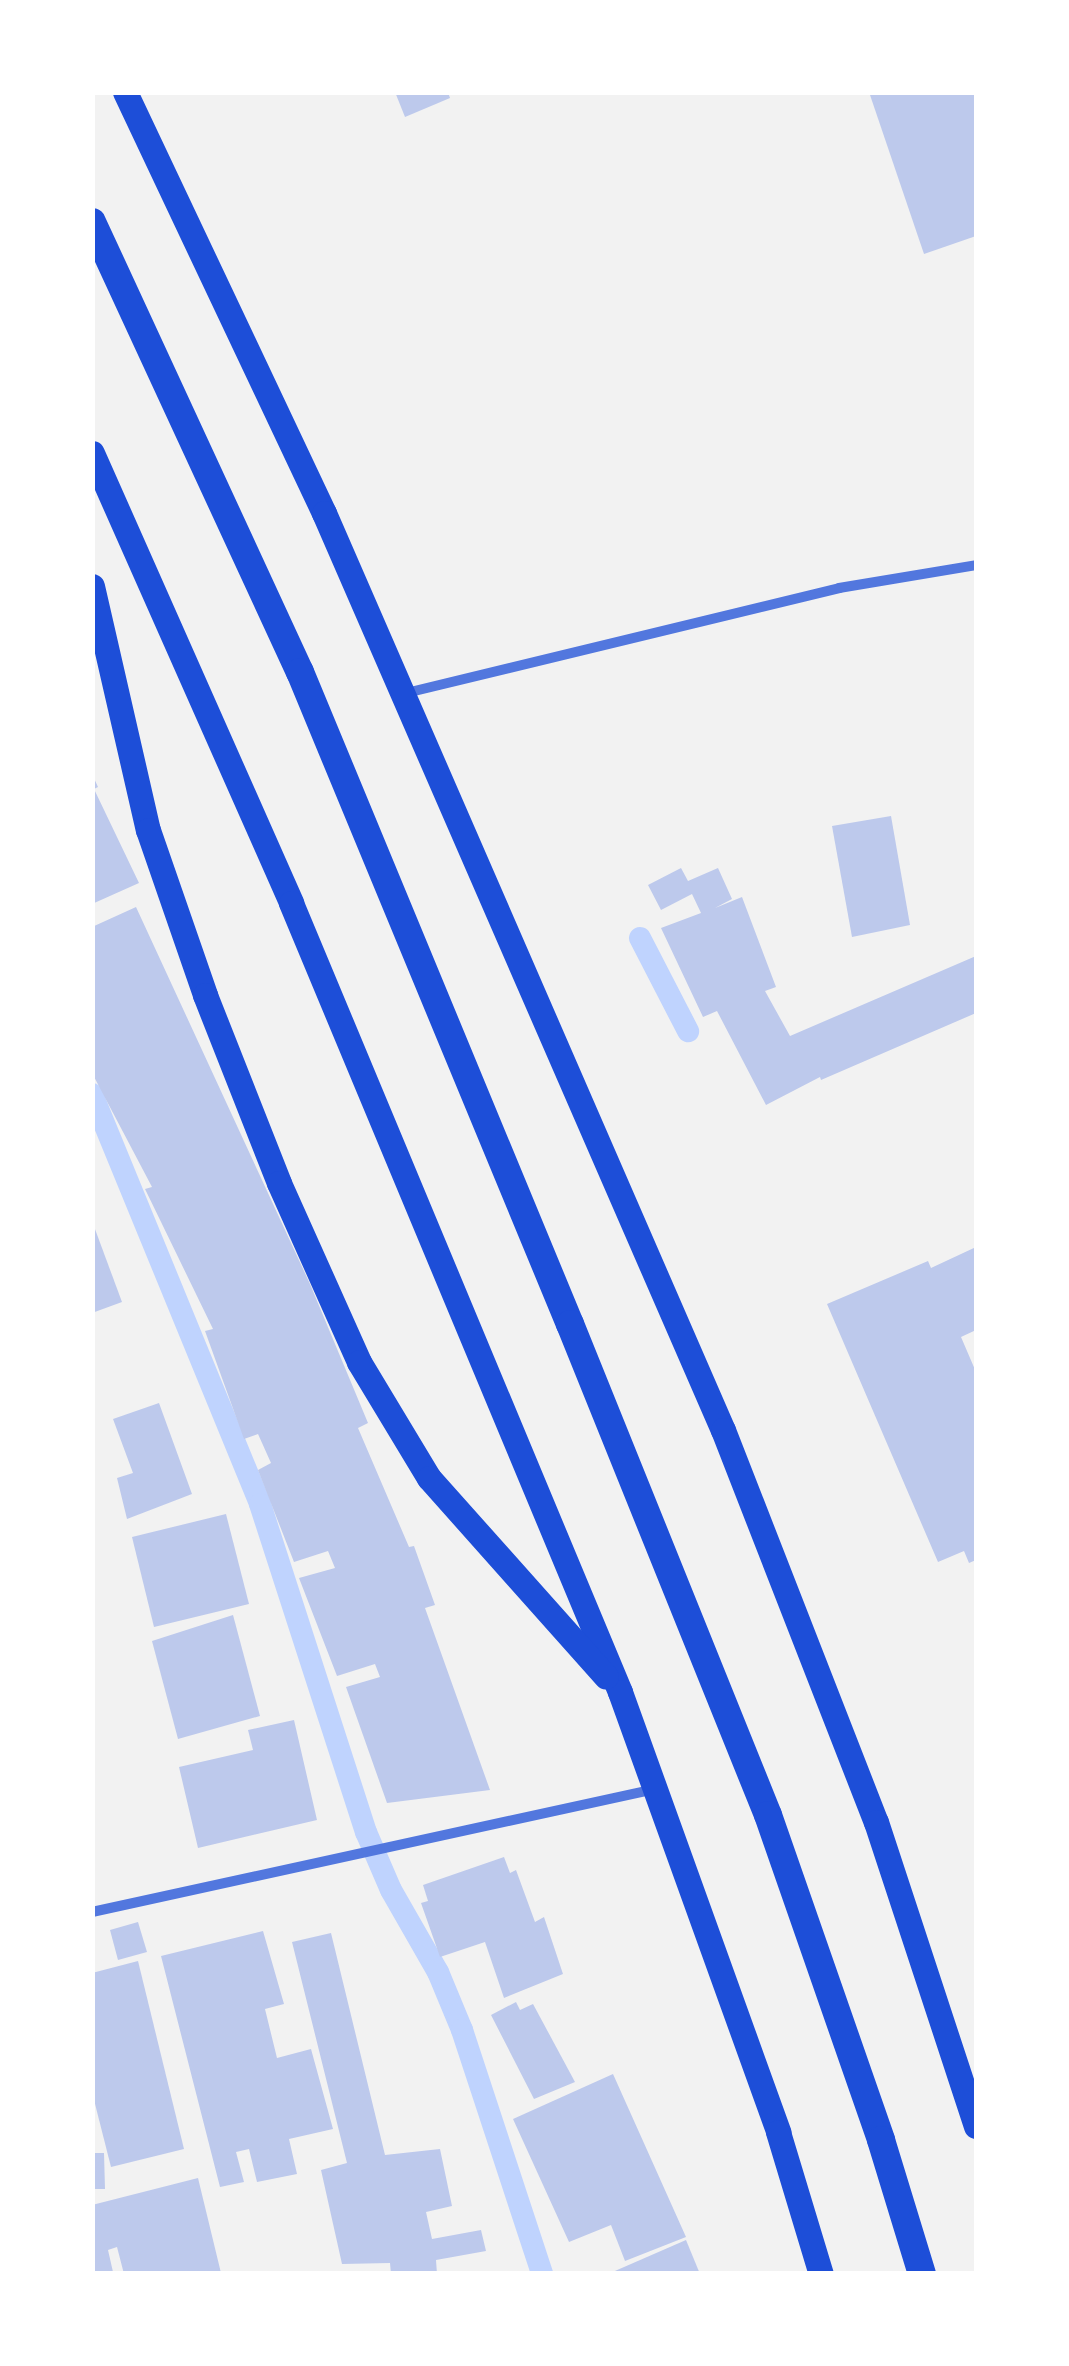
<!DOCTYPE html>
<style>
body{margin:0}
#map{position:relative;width:1069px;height:2366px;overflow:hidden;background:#f2f2f2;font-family:"Crimson Pro",serif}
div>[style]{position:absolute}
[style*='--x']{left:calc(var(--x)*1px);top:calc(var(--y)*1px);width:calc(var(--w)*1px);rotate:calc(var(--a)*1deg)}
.stream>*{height:22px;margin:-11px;padding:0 11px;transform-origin:11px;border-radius:11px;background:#bfd3fe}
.building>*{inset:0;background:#bdc9ec}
.minor>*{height:10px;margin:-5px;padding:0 5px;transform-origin:5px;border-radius:5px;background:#5277de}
.primary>*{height:25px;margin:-12.5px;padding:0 12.5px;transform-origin:12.5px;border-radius:12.5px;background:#1d4ed8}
.trunk>*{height:28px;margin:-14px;padding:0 14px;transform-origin:14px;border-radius:14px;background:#1d4ed8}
span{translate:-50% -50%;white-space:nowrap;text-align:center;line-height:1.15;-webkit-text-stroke:8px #fff;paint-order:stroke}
.frame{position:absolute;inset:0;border:95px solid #fff;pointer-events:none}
</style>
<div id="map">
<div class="stream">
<div style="--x:640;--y:938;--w:105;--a:62.7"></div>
<div style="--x:92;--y:1094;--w:443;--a:67.7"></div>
<div style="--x:260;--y:1504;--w:345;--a:72.1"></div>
<div style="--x:366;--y:1832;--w:63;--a:66.7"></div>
<div style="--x:391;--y:1890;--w:95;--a:60.2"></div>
<div style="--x:438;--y:1972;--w:63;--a:67.5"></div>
<div style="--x:462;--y:2030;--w:257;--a:71.8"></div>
</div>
<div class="building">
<div style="clip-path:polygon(395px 92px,448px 92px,450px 98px,405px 117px)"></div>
<div style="clip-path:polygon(869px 92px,976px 92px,976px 236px,924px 254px)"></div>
<div style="clip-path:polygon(92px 774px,98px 787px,94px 789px,139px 883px,92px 904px)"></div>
<div style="clip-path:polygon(891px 816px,910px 925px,852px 937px,832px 826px)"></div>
<div style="clip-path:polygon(681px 868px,688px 881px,718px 868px,732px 899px,715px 908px,742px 897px,776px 987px,765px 991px,790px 1036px,976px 956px,976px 1013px,821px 1080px,820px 1077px,766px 1105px,717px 1011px,703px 1017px,661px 928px,701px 913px,692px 894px,661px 910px,648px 885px)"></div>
<div style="clip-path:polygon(136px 907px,310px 1284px,368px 1423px,358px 1428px,409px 1547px,414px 1546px,435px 1605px,425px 1608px,490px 1790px,387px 1803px,346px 1687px,380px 1677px,375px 1664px,337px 1676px,299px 1578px,335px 1568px,328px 1551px,294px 1562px,258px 1470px,271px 1463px,258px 1434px,244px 1439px,205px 1331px,213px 1329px,145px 1189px,152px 1187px,92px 1073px,92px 927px)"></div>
<div style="clip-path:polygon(92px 1221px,122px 1302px,92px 1313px)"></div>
<div style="clip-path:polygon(976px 1247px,976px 1330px,961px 1337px,976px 1372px,976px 1560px,969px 1563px,964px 1551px,938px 1562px,827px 1304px,928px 1261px,931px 1268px)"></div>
<div style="clip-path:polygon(159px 1403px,192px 1494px,127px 1519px,117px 1478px,133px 1473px,113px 1419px)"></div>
<div style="clip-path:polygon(226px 1514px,249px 1604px,154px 1627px,132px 1537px)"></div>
<div style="clip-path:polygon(233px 1615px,260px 1716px,178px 1739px,152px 1641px)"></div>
<div style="clip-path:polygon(294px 1720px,317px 1820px,198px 1848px,179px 1767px,253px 1750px,248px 1730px)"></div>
<div style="clip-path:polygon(504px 1857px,510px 1873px,516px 1870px,535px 1922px,544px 1917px,563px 1974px,504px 1998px,485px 1942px,440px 1957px,421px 1903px,428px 1901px,423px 1885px)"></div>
<div style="clip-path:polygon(138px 1922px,147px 1952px,118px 1960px,110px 1930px)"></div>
<div style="clip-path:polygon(263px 1931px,284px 2004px,265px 2009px,277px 2058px,311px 2049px,333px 2129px,289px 2139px,297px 2174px,257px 2182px,249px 2149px,236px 2152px,244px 2182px,220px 2187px,161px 1956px)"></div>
<div style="clip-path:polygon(331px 1933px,385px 2155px,440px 2149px,452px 2206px,426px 2212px,432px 2239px,481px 2230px,486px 2251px,436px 2260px,437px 2274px,391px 2274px,390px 2263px,342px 2264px,321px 2170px,347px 2163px,292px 1942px)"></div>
<div style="clip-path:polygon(138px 1961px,184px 2149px,111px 2167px,92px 2092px,92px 1973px)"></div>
<div style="clip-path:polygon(516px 2002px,520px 2010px,533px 2004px,575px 2082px,534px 2099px,491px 2015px)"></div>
<div style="clip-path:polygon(613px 2074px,686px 2237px,625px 2261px,611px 2225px,569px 2242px,513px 2119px)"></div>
<div style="clip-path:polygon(92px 2153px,104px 2153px,105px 2189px,92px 2189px)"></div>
<div style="clip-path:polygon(198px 2178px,221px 2273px,124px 2274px,117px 2247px,108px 2250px,113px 2272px,92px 2274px,92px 2205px)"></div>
<div style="clip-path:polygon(686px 2240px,700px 2274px,608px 2274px)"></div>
</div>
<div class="minor">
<div style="--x:402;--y:694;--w:450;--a:-13.6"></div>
<div style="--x:839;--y:588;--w:139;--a:-9.5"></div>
<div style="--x:92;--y:1912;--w:576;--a:-12.32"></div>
</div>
<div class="primary">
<div style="--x:125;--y:92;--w:466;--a:64.7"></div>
<div style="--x:324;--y:513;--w:1000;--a:66.49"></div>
<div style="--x:723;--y:1430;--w:421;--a:68.7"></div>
<div style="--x:876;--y:1822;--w:320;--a:71.8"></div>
<div style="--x:92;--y:453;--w:492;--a:66.1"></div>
<div style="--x:291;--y:903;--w:855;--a:67.36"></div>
<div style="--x:620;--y:1692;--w:468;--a:70.2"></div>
<div style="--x:778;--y:2132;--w:148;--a:73.2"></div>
<div style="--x:92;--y:586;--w:250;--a:77.1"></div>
<div style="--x:148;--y:830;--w:175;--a:70.9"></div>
<div style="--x:205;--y:995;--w:202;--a:68.5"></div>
<div style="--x:279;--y:1183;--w:196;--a:65.9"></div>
<div style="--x:359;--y:1362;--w:135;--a:58.9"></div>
<div style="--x:429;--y:1478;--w:266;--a:48.3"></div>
</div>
<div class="trunk">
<div style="--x:92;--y:222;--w:496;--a:65.2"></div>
<div style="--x:300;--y:672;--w:706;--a:67.51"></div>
<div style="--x:570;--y:1324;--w:529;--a:68.04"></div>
<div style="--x:768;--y:1815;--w:344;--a:70.8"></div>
<div style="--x:881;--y:2140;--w:140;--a:73"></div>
</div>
<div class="frame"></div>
</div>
